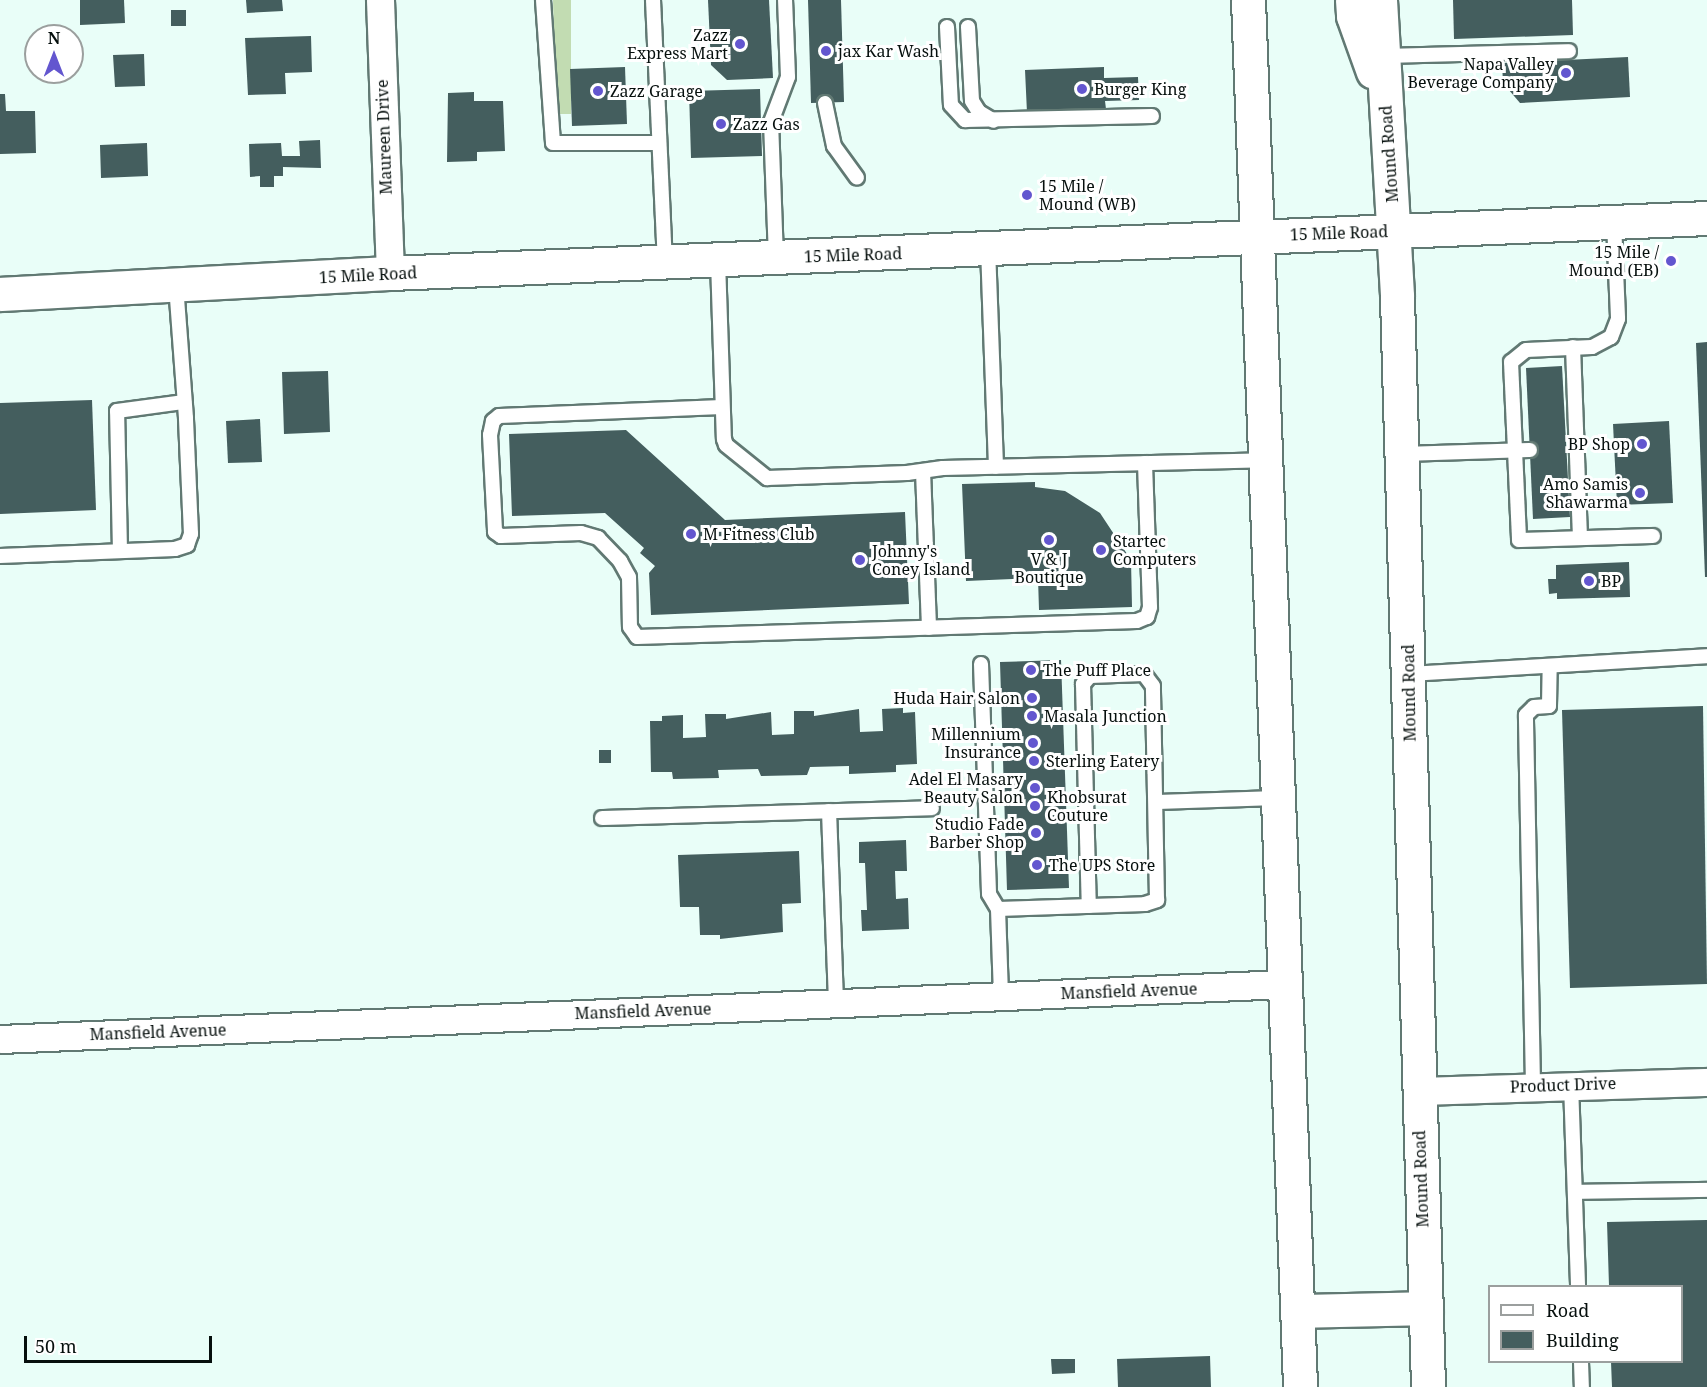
<!DOCTYPE html>
<style>
body{margin:0}
#map{position:relative;width:1707px;height:1387px;overflow:hidden;background:#e9fef8;font-family:"Noto Serif",serif}
div>[style]{position:absolute}
[style*='--x']{left:calc(var(--x)*1px);top:calc(var(--y)*1px);width:calc(var(--w)*1px);rotate:calc(var(--a)*1deg)}
.green>*{inset:0;background:#c2dcb2}
.building>*{inset:0;background:#445e5e}
.roads{filter:drop-shadow(2px 0 #617973) drop-shadow(-2px 0 #617973) drop-shadow(0 2px #617973) drop-shadow(0 -2px #617973)}
.service>*{height:14px;margin:-7px;padding:0 7px;transform-origin:7px;border-radius:7px;background:#fff}
.minor>*{height:27px;margin:-13.5px;padding:0 13.5px;transform-origin:13.5px;border-radius:13.5px;background:#fff}
.secondary>*{height:33px;margin:-16.5px;padding:0 16.5px;transform-origin:16.5px;border-radius:16.5px;background:#fff}
.dots>*{width:16px;height:16px;translate:-50% -50%;box-sizing:border-box;border:3px solid #fff;border-radius:50%}
span{translate:-50% -50%;white-space:nowrap;text-align:center;line-height:1.15;-webkit-text-stroke:6px #fff;paint-order:stroke}
.poi-label{font-size:16px;color:#060f0d}
.right{translate:-100% -50%;text-align:right}
.left{translate:0 -50%;text-align:left}
.street-label{font-size:16px;color:#060f0d}
.legend{position:absolute;left:1488px;top:1285px;width:195px;height:78px;box-sizing:border-box;background:#fff;border:2px solid #9b9f9e;margin:0;padding:8px 10px;list-style:none;font-size:18px;color:#060f0d}
.legend li{display:flex;align-items:center;gap:12px;height:30px}
.legend b{width:30px;border:2px solid #9b9f9e}
.north{position:absolute;left:24px;top:24px;width:60px;height:60px;box-sizing:border-box;background:#fff;border:2px solid #9b9f9e;border-radius:50%;rotate:0deg;font-size:16px;font-weight:700;line-height:24px;text-align:center;color:#060f0d}
.north::after{content:'';display:block;margin:auto;width:21px;height:27px;background:#6356cf;clip-path:polygon(50% 0,100% 100%,50% 72%,0 100%)}
.scale{position:absolute;left:24px;top:1336px;width:188px;height:27px;box-sizing:border-box;border:3px solid #060f0d;border-top:0;padding-left:8px;font-size:18px;line-height:21px;white-space:nowrap;color:#060f0d;-webkit-text-stroke:4px #fff;paint-order:stroke}
</style>
<div id="map">
<div class="green">
<div style="clip-path:polygon(553px 0,571px 0,571px 114px,560px 114px,556px 110px)"></div>
</div>
<div class="building">
<div style="clip-path:polygon(80px 0,124px 0,125px 23px,80px 25px)"></div>
<div style="clip-path:polygon(246px 0,282px 0,283px 11px,247px 13px)"></div>
<div style="clip-path:polygon(708px 0,769px 0,773px 78px,727px 80px,711px 65px)"></div>
<div style="clip-path:polygon(808px 0,841px 0,844px 102px,811px 103px)"></div>
<div style="clip-path:polygon(1453px 0,1572px 0,1573px 35px,1454px 39px)"></div>
<div style="clip-path:polygon(171px 10px,186px 10px,186px 26px,171px 26px)"></div>
<div style="clip-path:polygon(311px 36px,312px 72px,285px 73px,286px 94px,248px 95px,245px 38px)"></div>
<div style="clip-path:polygon(144px 54px,145px 86px,115px 87px,113px 55px)"></div>
<div style="clip-path:polygon(1628px 57px,1630px 97px,1520px 103px,1503px 83px,1502px 63px)"></div>
<div style="clip-path:polygon(625px 67px,627px 124px,572px 126px,570px 69px)"></div>
<div style="clip-path:polygon(1104px 67px,1104px 78px,1138px 77px,1139px 100px,1105px 101px,1106px 109px,1027px 113px,1025px 70px)"></div>
<div style="clip-path:polygon(760px 89px,762px 156px,691px 158px,689px 91px)"></div>
<div style="clip-path:polygon(474px 92px,474px 101px,503px 101px,505px 151px,477px 152px,477px 161px,447px 162px,448px 93px)"></div>
<div style="clip-path:polygon(0 94px,5px 94px,6px 111px,35px 111px,36px 153px,0 154px)"></div>
<div style="clip-path:polygon(320px 140px,321px 168px,283px 167px,283px 176px,274px 176px,274px 187px,260px 187px,260px 176px,250px 177px,249px 144px,281px 143px,282px 156px,300px 156px,299px 141px)"></div>
<div style="clip-path:polygon(147px 143px,148px 176px,101px 178px,100px 145px)"></div>
<div style="clip-path:polygon(1707px 342px,1707px 577px,1705px 577px,1696px 343px)"></div>
<div style="clip-path:polygon(1562px 366px,1570px 517px,1533px 519px,1526px 368px)"></div>
<div style="clip-path:polygon(328px 371px,330px 432px,284px 434px,282px 372px)"></div>
<div style="clip-path:polygon(92px 400px,96px 510px,0 514px,0 403px)"></div>
<div style="clip-path:polygon(260px 419px,262px 462px,228px 463px,226px 421px)"></div>
<div style="clip-path:polygon(1669px 421px,1673px 503px,1617px 505px,1613px 424px)"></div>
<div style="clip-path:polygon(626px 430px,725px 520px,905px 512px,909px 604px,651px 615px,649px 573px,655px 566px,640px 553px,644px 548px,605px 513px,512px 516px,509px 434px)"></div>
<div style="clip-path:polygon(1035px 482px,1035px 487px,1065px 491px,1100px 513px,1131px 560px,1132px 607px,1039px 610px,1038px 578px,966px 581px,962px 484px)"></div>
<div style="clip-path:polygon(1629px 562px,1630px 597px,1557px 599px,1557px 593px,1549px 594px,1548px 579px,1556px 579px,1556px 565px)"></div>
<div style="clip-path:polygon(1061px 660px,1069px 888px,1007px 890px,1000px 662px)"></div>
<div style="clip-path:polygon(1703px 706px,1707px 984px,1570px 988px,1562px 710px)"></div>
<div style="clip-path:polygon(903px 708px,903px 713px,915px 712px,917px 764px,896px 765px,896px 772px,849px 774px,849px 766px,810px 767px,807px 775px,761px 776px,758px 769px,718px 770px,719px 778px,673px 779px,672px 772px,651px 772px,650px 721px,662px 721px,662px 716px,683px 715px,683px 738px,706px 737px,705px 714px,726px 714px,726px 719px,771px 712px,772px 735px,794px 734px,794px 711px,814px 711px,814px 716px,859px 709px,860px 732px,883px 731px,882px 709px)"></div>
<div style="clip-path:polygon(599px 750px,611px 750px,611px 763px,599px 763px)"></div>
<div style="clip-path:polygon(906px 840px,907px 871px,895px 871px,896px 899px,908px 898px,909px 929px,862px 931px,861px 910px,867px 910px,865px 863px,859px 863px,859px 842px)"></div>
<div style="clip-path:polygon(799px 851px,801px 903px,782px 904px,783px 932px,720px 939px,720px 935px,700px 935px,699px 907px,680px 907px,678px 855px)"></div>
<div style="clip-path:polygon(1707px 1220px,1707px 1387px,1612px 1387px,1611px 1362px,1682px 1362px,1682px 1286px,1609px 1286px,1607px 1222px)"></div>
<div style="clip-path:polygon(1210px 1356px,1211px 1387px,1118px 1387px,1117px 1359px)"></div>
<div style="clip-path:polygon(1051px 1359px,1075px 1359px,1075px 1373px,1052px 1374px)"></div>
</div>
<div class="roads">
<div class="service">
<div style="--x:543;--y:0;--w:143;--a:86"></div>
<div style="--x:553;--y:143;--w:106;--a:0"></div>
<div style="--x:653;--y:0;--w:261;--a:87.4"></div>
<div style="--x:947;--y:27;--w:78;--a:87.1"></div>
<div style="--x:951;--y:105;--w:21;--a:47"></div>
<div style="--x:965;--y:120;--w:187;--a:-1.2"></div>
<div style="--x:968;--y:27;--w:74;--a:86.9"></div>
<div style="--x:972;--y:101;--w:13;--a:58"></div>
<div style="--x:979;--y:112;--w:17;--a:31"></div>
<div style="--x:1382;--y:56;--w:187;--a:-1.5"></div>
<div style="--x:825;--y:103;--w:44;--a:78.2"></div>
<div style="--x:834;--y:146;--w:39;--a:54"></div>
<div style="--x:1614;--y:222;--w:97;--a:87.6"></div>
<div style="--x:1618;--y:319;--w:19;--a:111"></div>
<div style="--x:1611;--y:337;--w:21;--a:152"></div>
<div style="--x:1592;--y:347;--w:66;--a:177.4"></div>
<div style="--x:1526;--y:350;--w:19;--a:141"></div>
<div style="--x:1511;--y:362;--w:178;--a:87.4"></div>
<div style="--x:1519;--y:540;--w:134;--a:-1.7"></div>
<div style="--x:988;--y:248;--w:219;--a:87.9"></div>
<div style="--x:776;--y:258;--w:136;--a:-92.1"></div>
<div style="--x:771;--y:122;--w:48;--a:-69.3"></div>
<div style="--x:788;--y:77;--w:77;--a:-92.2"></div>
<div style="--x:718;--y:261;--w:178;--a:88.1"></div>
<div style="--x:724;--y:439;--w:6;--a:72"></div>
<div style="--x:726;--y:445;--w:53;--a:38.8"></div>
<div style="--x:767;--y:478;--w:140;--a:-2"></div>
<div style="--x:907;--y:473;--w:36;--a:-8"></div>
<div style="--x:943;--y:468;--w:322;--a:-1.4"></div>
<div style="--x:1573;--y:347;--w:191;--a:87.9"></div>
<div style="--x:722;--y:407;--w:223;--a:177.7"></div>
<div style="--x:499;--y:416;--w:8;--a:140"></div>
<div style="--x:493;--y:421;--w:14;--a:102"></div>
<div style="--x:490;--y:435;--w:97;--a:87"></div>
<div style="--x:495;--y:532;--w:7;--a:34"></div>
<div style="--x:501;--y:536;--w:80;--a:-2.1"></div>
<div style="--x:581;--y:533;--w:18;--a:16"></div>
<div style="--x:598;--y:538;--w:32;--a:46"></div>
<div style="--x:620;--y:561;--w:18;--a:61"></div>
<div style="--x:629;--y:577;--w:50;--a:88.9"></div>
<div style="--x:630;--y:627;--w:12;--a:55"></div>
<div style="--x:637;--y:637;--w:500;--a:-1.83"></div>
<div style="--x:1137;--y:621;--w:11;--a:-22"></div>
<div style="--x:1147;--y:617;--w:10;--a:-73"></div>
<div style="--x:1150;--y:607;--w:144;--a:-92"></div>
<div style="--x:1402;--y:454;--w:128;--a:-1.8"></div>
<div style="--x:923;--y:471;--w:157;--a:87.8"></div>
<div style="--x:120;--y:551;--w:140;--a:-91.2"></div>
<div style="--x:117;--y:411;--w:68;--a:-7.7"></div>
<div style="--x:0;--y:556;--w:175;--a:-2.3"></div>
<div style="--x:175;--y:549;--w:13;--a:-18"></div>
<div style="--x:187;--y:545;--w:12;--a:-70"></div>
<div style="--x:191;--y:534;--w:116;--a:-92.5"></div>
<div style="--x:186;--y:418;--w:133;--a:-94.3"></div>
<div style="--x:981;--y:664;--w:230;--a:88"></div>
<div style="--x:989;--y:894;--w:17;--a:59"></div>
<div style="--x:998;--y:909;--w:87;--a:88"></div>
<div style="--x:1408;--y:674;--w:300;--a:-3.4"></div>
<div style="--x:1157;--y:802;--w:120;--a:-1.9"></div>
<div style="--x:829;--y:811;--w:192;--a:87.9"></div>
<div style="--x:602;--y:818;--w:330;--a:-1.7"></div>
<div style="--x:998;--y:909;--w:147;--a:-1.9"></div>
<div style="--x:1145;--y:904;--w:13;--a:-18"></div>
<div style="--x:1157;--y:900;--w:214;--a:-91.1"></div>
<div style="--x:1153;--y:686;--w:15;--a:-127"></div>
<div style="--x:1144;--y:674;--w:54;--a:177.9"></div>
<div style="--x:1090;--y:676;--w:11;--a:131"></div>
<div style="--x:1083;--y:684;--w:222;--a:88.5"></div>
<div style="--x:1571;--y:1084;--w:202;--a:88"></div>
<div style="--x:1533;--y:1085;--w:370;--a:-91.1"></div>
<div style="--x:1526;--y:715;--w:11;--a:-45"></div>
<div style="--x:1534;--y:707;--w:15;--a:-4"></div>
<div style="--x:1549;--y:706;--w:39;--a:-89"></div>
<div style="--x:1575;--y:1192;--w:132;--a:-0.9"></div>
<div style="--x:1581;--y:1362;--w:25;--a:88"></div>
</div>
<div class="minor">
<div style="--x:380;--y:0;--w:273;--a:87.9"></div>
<div style="--x:0;--y:1039;--w:1287;--a:-2.45"></div>
<div style="--x:1418;--y:1091;--w:289;--a:-1.8"></div>
</div>
<div class="secondary">
<div style="--x:1248;--y:0;--w:1388;--a:87.85"></div>
<div style="--x:1352;--y:0;--w:16;--a:86"></div>
<div style="--x:1353;--y:16;--w:59;--a:70.3"></div>
<div style="--x:1380;--y:0;--w:297;--a:86.7"></div>
<div style="--x:1397;--y:297;--w:1090;--a:88.37"></div>
<div style="--x:0;--y:294;--w:391;--a:-3.1"></div>
<div style="--x:390;--y:273;--w:1318;--a:-2.39"></div>
<div style="--x:1298;--y:1311;--w:128;--a:-1.3"></div>
</div>
</div>
<div class="dots">
<div style="left:740px;top:44px;background:#6356cf"></div>
<div style="left:826px;top:51px;background:#6356cf"></div>
<div style="left:1566px;top:73px;background:#6356cf"></div>
<div style="left:1082px;top:89px;background:#6356cf"></div>
<div style="left:598px;top:91px;background:#6356cf"></div>
<div style="left:721px;top:124px;background:#6356cf"></div>
<div style="left:1027px;top:195px;background:#6356cf"></div>
<div style="left:1671px;top:261px;background:#6356cf"></div>
<div style="left:1642px;top:444px;background:#6356cf"></div>
<div style="left:1640px;top:493px;background:#6356cf"></div>
<div style="left:691px;top:534px;background:#6356cf"></div>
<div style="left:1049px;top:540px;background:#6356cf"></div>
<div style="left:1101px;top:550px;background:#6356cf"></div>
<div style="left:860px;top:560px;background:#6356cf"></div>
<div style="left:1589px;top:581px;background:#6356cf"></div>
<div style="left:1031px;top:670px;background:#6356cf"></div>
<div style="left:1032px;top:698px;background:#6356cf"></div>
<div style="left:1032px;top:716px;background:#6356cf"></div>
<div style="left:1033px;top:743px;background:#6356cf"></div>
<div style="left:1034px;top:761px;background:#6356cf"></div>
<div style="left:1035px;top:788px;background:#6356cf"></div>
<div style="left:1035px;top:806px;background:#6356cf"></div>
<div style="left:1036px;top:833px;background:#6356cf"></div>
<div style="left:1037px;top:865px;background:#6356cf"></div>
</div>
<div class="poi-label">
<span class="right" style="left:728px;top:44px">Zazz<br>Express Mart</span>
<span class="left" style="left:838px;top:51px">jax Kar Wash</span>
<span class="right" style="left:1554px;top:73px">Napa Valley<br>Beverage Company</span>
<span class="left" style="left:1094px;top:89px">Burger King</span>
<span class="left" style="left:610px;top:91px">Zazz Garage</span>
<span class="left" style="left:733px;top:124px">Zazz Gas</span>
<span class="left" style="left:1039px;top:195px">15 Mile /<br>Mound (WB)</span>
<span class="right" style="left:1659px;top:261px">15 Mile /<br>Mound (EB)</span>
<span class="right" style="left:1630px;top:444px">BP Shop</span>
<span class="right" style="left:1628px;top:493px">Amo Samis<br>Shawarma</span>
<span class="left" style="left:703px;top:534px">M Fitness Club</span>
<span class="left" style="left:1113px;top:550px">Startec<br>Computers</span>
<span class="left" style="left:872px;top:560px">Johnny's<br>Coney Island</span>
<span style="left:1049px;top:568px">V &amp; J<br>Boutique</span>
<span class="left" style="left:1601px;top:581px">BP</span>
<span class="left" style="left:1043px;top:670px">The Puff Place</span>
<span class="right" style="left:1020px;top:698px">Huda Hair Salon</span>
<span class="left" style="left:1044px;top:716px">Masala Junction</span>
<span class="right" style="left:1021px;top:743px">Millennium<br>Insurance</span>
<span class="left" style="left:1046px;top:761px">Sterling Eatery</span>
<span class="right" style="left:1023px;top:788px">Adel El Masary<br>Beauty Salon</span>
<span class="left" style="left:1047px;top:806px">Khobsurat<br>Couture</span>
<span class="right" style="left:1024px;top:833px">Studio Fade<br>Barber Shop</span>
<span class="left" style="left:1049px;top:865px">The UPS Store</span>
</div>
<div class="street-label">
<span style="left:384px;top:137px;rotate:-92deg">Maureen Drive</span>
<span style="left:1389px;top:154px;rotate:-94deg">Mound Road</span>
<span style="left:1339px;top:233px;rotate:-2deg">15 Mile Road</span>
<span style="left:853px;top:255px;rotate:-2deg">15 Mile Road</span>
<span style="left:368px;top:275px;rotate:-3deg">15 Mile Road</span>
<span style="left:1409px;top:693px;rotate:-91deg">Mound Road</span>
<span style="left:1129px;top:991px;rotate:-2deg">Mansfield Avenue</span>
<span style="left:643px;top:1011px;rotate:-2deg">Mansfield Avenue</span>
<span style="left:158px;top:1032px;rotate:-2deg">Mansfield Avenue</span>
<span style="left:1563px;top:1085px;rotate:-2deg">Product Drive</span>
<span style="left:1421px;top:1179px;rotate:-92deg">Mound Road</span>
</div>
<ul class="legend">
<li><b style="height:8px;background:#fff"></b>Road</li>
<li><b style="height:16px;background:#445e5e"></b>Building</li>
</ul>
<div class="north">N</div>
<div class="scale">50 m</div>
</div>
